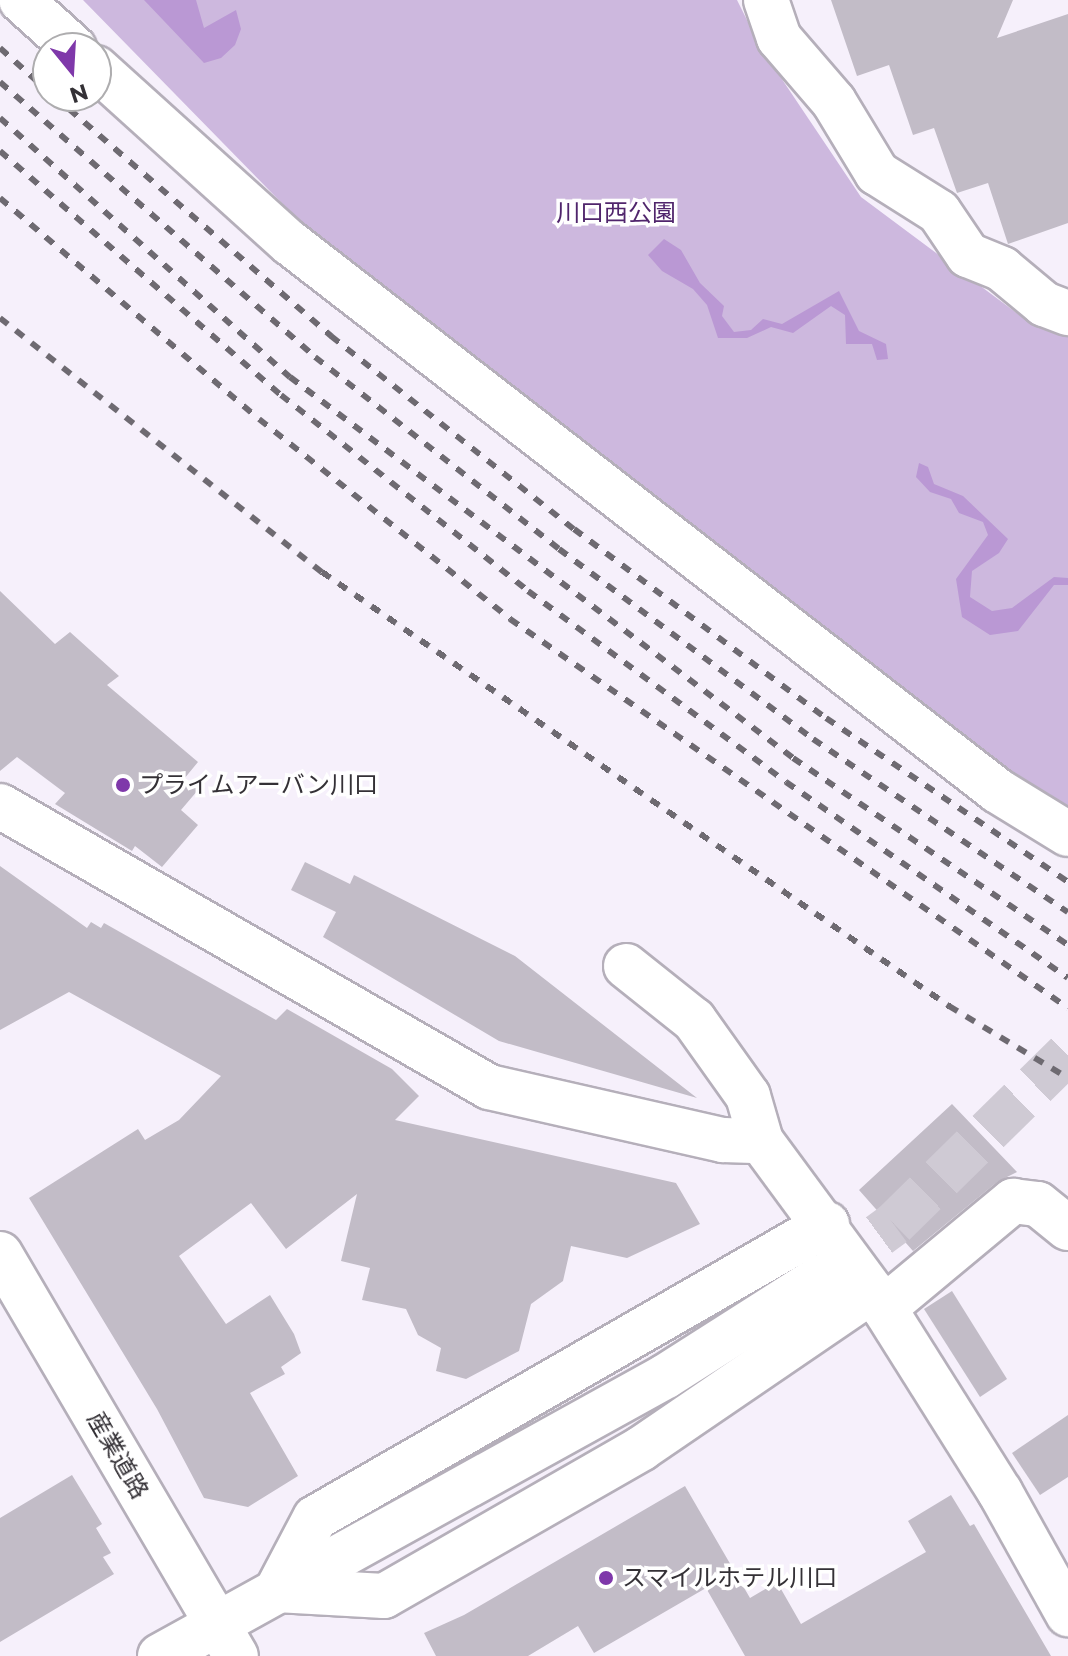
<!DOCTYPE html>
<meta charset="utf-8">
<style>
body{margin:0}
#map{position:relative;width:1068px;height:1656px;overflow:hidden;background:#f6f0fb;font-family:Montserrat,"Noto Sans JP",sans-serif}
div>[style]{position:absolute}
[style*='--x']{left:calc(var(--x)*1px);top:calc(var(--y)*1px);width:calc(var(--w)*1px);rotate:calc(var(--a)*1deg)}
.green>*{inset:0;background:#cdb8de}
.water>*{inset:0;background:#ba98d4}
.building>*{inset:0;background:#c2bcc7}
.minor-tunnel>*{height:44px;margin-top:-22px;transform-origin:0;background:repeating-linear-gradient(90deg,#cfcad4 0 44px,transparent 0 66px)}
.roads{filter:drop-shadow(2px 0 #b5afba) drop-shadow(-2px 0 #b5afba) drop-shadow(0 2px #b5afba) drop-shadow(0 -2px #b5afba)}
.minor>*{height:44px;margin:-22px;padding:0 22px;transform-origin:22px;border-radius:22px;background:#fff}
.rail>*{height:6px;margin-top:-3px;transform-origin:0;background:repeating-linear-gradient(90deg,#6e6a71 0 10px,transparent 0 20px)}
.dots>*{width:22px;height:22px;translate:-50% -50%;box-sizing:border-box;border:4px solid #fff;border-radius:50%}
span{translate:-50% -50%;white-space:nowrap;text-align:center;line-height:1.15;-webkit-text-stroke:7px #fff;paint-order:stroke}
.park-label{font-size:24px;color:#50256c}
.poi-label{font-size:24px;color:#343136}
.left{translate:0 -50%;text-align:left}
.street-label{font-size:24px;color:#343136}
.north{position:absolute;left:32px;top:32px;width:80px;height:80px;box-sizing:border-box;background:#fff;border:2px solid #aeadaf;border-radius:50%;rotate:162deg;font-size:22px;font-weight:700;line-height:32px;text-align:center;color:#343136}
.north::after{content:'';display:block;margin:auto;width:28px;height:36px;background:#7f38aa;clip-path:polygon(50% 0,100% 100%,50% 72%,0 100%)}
</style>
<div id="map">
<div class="green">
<div style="clip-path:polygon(83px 0,737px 0,761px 48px,861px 197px,1022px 317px,1068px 325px,1068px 822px,365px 288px)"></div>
</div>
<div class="water">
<div style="clip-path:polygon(144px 0,196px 0,204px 28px,236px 10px,241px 29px,235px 45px,221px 58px,204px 63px)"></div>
<div style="clip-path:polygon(664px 239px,681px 250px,700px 283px,724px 306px,722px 316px,734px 332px,751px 330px,763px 319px,782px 324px,839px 291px,859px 331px,886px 344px,888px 359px,877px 360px,872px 344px,846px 344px,845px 315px,831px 306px,793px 333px,771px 327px,747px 338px,718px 338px,707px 305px,693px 289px,662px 271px,648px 255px)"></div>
<div style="clip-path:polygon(919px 463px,928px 467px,934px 484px,963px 496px,1008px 539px,999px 553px,972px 571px,970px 597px,992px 611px,1012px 608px,1054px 577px,1068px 578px,1068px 585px,1054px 585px,1018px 631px,990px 635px,962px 617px,956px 579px,988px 535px,983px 522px,959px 513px,951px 499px,930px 492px,916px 477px)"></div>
</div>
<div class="building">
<div style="clip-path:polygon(831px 0,1013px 0,997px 38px,1068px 14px,1068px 223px,1008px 244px,988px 183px,957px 193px,934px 128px,913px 135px,889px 65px,857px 76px)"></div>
<div style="clip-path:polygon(0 591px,55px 644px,70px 632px,119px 676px,107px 685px,198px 762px,184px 779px,198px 790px,181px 810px,198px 825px,162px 867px,135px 846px,132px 851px,55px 804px,65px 793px,17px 757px,0 771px)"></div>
<div style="clip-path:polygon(305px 862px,350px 884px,354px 875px,515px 956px,697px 1098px,499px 1041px,323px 937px,336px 912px,291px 890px)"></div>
<div style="clip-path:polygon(0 866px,87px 928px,91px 922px,101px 928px,104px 923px,276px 1020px,287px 1009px,392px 1069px,419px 1096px,395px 1120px,676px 1183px,700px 1224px,627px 1258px,571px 1246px,563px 1281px,531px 1304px,519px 1351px,466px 1379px,436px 1371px,441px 1348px,418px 1335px,406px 1309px,362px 1300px,370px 1268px,341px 1261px,357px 1194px,286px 1249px,251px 1203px,179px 1256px,226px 1324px,270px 1295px,294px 1334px,301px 1353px,281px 1367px,285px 1374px,250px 1393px,298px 1476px,248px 1507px,204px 1498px,157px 1409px,29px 1198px,138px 1129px,145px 1140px,179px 1120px,221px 1076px,69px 992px,0 1030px)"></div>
<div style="clip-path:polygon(952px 1104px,1017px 1172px,997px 1182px,913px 1251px,859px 1190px)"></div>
<div style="clip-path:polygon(952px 1291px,1007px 1379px,980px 1397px,924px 1309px)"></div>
<div style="clip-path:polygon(1068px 1415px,1068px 1477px,1040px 1495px,1012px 1453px)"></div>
<div style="clip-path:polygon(72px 1475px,102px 1524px,96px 1528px,111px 1553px,103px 1557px,114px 1574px,0 1642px,0 1518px)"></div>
<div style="clip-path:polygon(685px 1486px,750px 1598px,777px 1582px,801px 1624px,926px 1552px,908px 1521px,951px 1495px,970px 1526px,974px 1524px,1051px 1656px,745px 1656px,706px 1588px,594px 1653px,578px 1626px,528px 1656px,436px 1656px,424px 1633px,464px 1615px)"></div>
</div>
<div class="minor-tunnel">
<div style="--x:826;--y:1274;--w:84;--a:-36.3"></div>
<div style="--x:894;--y:1224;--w:244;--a:-44.5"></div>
</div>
<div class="roads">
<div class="minor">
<div style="--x:21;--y:0;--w:72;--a:42.2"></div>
<div style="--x:766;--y:0;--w:40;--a:71.1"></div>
<div style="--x:779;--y:38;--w:84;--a:49.3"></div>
<div style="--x:834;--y:102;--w:83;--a:58.8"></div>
<div style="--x:877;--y:173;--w:73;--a:32.2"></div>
<div style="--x:939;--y:212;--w:52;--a:56"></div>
<div style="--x:968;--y:255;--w:37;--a:22"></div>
<div style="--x:1002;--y:269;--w:55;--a:39.8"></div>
<div style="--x:1044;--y:304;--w:26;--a:21"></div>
<div style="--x:96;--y:68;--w:261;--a:42.1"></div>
<div style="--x:290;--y:243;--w:895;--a:37.74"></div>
<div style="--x:998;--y:791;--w:82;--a:31.6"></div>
<div style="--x:0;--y:806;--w:564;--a:29.88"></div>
<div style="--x:489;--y:1087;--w:240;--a:12.8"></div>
<div style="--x:723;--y:1140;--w:38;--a:2"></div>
<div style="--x:626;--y:966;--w:87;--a:38.5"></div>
<div style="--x:694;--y:1020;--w:93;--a:54.6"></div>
<div style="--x:748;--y:1096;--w:47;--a:73.9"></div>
<div style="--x:761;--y:1141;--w:207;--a:53.6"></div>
<div style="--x:884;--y:1308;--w:218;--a:57.8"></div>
<div style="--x:1000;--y:1492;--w:140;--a:60.9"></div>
<div style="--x:827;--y:1224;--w:590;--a:150.13"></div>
<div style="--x:315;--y:1518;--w:81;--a:117.8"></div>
<div style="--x:277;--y:1590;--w:107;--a:3.2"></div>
<div style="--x:384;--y:1596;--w:297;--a:-29.8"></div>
<div style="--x:642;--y:1448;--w:278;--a:-34.3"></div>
<div style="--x:0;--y:1254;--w:466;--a:59.6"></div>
<div style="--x:884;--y:1308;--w:168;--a:-39.7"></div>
<div style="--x:1013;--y:1201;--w:25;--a:7"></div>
<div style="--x:1038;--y:1204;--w:38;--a:39"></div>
<div style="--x:160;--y:1656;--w:578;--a:-28.96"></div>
<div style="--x:666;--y:1376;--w:190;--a:-32.5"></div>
</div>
</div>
<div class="rail">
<div style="--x:0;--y:48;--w:64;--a:41.9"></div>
<div style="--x:0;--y:82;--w:418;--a:41.1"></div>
<div style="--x:315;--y:357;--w:310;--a:38.2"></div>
<div style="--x:559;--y:549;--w:317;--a:36.8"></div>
<div style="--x:813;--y:739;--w:308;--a:34.2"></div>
<div style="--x:54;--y:96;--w:367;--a:40.9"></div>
<div style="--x:331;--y:336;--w:310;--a:38.5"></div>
<div style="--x:574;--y:529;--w:315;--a:36.9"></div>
<div style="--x:826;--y:718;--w:292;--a:34.1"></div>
<div style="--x:0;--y:118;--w:389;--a:41.8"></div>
<div style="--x:290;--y:377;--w:631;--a:37.14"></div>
<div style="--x:793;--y:758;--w:333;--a:34.2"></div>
<div style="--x:0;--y:151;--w:372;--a:41"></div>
<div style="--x:281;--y:395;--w:315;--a:38.4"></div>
<div style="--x:528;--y:591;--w:321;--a:36.5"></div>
<div style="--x:786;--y:782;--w:343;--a:34.8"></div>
<div style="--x:0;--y:198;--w:340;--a:40.5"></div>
<div style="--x:259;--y:419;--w:321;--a:38.5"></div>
<div style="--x:510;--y:619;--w:680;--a:34.88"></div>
<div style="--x:0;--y:318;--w:410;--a:38.3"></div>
<div style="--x:322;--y:572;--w:763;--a:34.69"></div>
<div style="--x:949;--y:1006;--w:139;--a:31.2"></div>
</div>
<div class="dots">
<div style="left:123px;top:785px;background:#7f38aa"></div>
<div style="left:606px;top:1578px;background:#7f38aa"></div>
</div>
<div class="park-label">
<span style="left:616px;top:213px">川口西公園</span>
</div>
<div class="poi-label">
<span class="left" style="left:139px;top:785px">プライムアーバン川口</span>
<span class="left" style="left:622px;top:1578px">スマイルホテル川口</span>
</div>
<div class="street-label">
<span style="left:118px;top:1455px;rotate:60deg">産業道路</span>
</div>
<div class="north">N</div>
</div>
